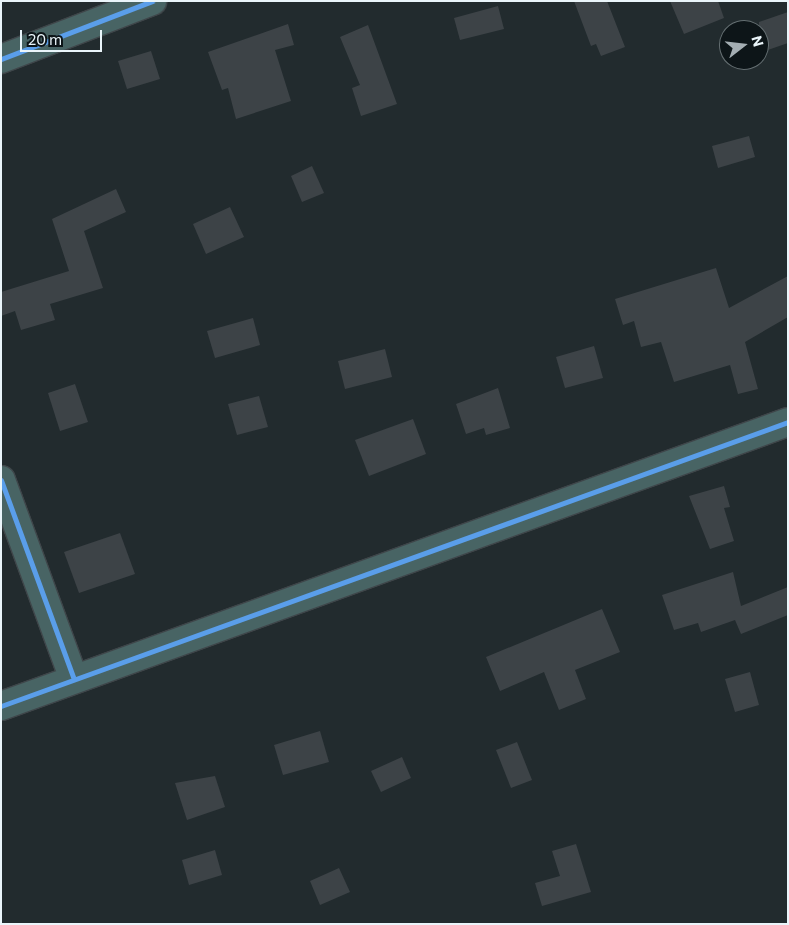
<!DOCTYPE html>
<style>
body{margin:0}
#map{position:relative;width:789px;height:925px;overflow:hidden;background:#222b2e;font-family:Commissioner,sans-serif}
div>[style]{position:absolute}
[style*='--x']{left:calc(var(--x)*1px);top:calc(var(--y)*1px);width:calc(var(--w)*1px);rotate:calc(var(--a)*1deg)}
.building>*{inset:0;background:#3d4347}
.roads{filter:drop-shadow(1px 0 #3f464a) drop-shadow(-1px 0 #3f464a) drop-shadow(0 1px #3f464a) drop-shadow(0 -1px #3f464a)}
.minor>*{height:28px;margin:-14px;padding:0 14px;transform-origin:14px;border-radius:14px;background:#486464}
.cycleway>*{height:5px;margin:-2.5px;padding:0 2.5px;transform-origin:2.5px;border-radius:2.5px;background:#5a9eea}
span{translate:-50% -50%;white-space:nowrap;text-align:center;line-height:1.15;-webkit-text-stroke:4px #0d1518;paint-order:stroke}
.frame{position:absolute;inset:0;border:2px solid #eaf5fa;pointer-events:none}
.north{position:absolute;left:719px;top:20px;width:50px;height:50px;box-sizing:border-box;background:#0d1518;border:1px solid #656f72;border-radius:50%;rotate:74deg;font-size:14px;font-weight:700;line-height:20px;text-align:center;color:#eaf5fa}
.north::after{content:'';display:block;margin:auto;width:18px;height:22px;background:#a4aeb3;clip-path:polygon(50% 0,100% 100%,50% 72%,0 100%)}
.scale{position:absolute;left:20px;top:30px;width:82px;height:22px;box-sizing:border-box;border:2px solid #eaf5fa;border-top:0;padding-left:6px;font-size:15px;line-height:18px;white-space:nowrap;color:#eaf5fa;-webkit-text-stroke:4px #0d1518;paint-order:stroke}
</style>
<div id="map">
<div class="building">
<div style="clip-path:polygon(574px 1px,607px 1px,625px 47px,601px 56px,596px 44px,591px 46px)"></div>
<div style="clip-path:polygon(670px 1px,718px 1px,724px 18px,684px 34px)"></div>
<div style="clip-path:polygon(498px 6px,504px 29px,460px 40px,454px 18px)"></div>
<div style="clip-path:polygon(788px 12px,788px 43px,759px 53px,759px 22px)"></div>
<div style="clip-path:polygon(288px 24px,294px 45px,275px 50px,291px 101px,236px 119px,228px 88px,222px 90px,208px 52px)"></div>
<div style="clip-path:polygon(368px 25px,397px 104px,361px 116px,352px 88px,360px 85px,340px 37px)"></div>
<div style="clip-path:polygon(151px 51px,160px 79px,127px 89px,118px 61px)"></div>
<div style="clip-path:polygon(749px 136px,755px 157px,718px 168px,712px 146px)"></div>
<div style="clip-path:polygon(312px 166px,324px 193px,302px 202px,291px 176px)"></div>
<div style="clip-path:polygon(116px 189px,126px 212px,84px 231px,103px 288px,50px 304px,55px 320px,21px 330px,15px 311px,1px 316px,1px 292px,69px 271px,52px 219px)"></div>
<div style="clip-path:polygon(230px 207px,244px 237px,206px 254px,193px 224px)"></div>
<div style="clip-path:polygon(716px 268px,729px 308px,788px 276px,788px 317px,745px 342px,758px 389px,738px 394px,730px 365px,674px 382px,661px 342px,641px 347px,634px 321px,623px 325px,615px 299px)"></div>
<div style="clip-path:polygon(253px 318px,260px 345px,215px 358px,207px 331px)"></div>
<div style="clip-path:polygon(594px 346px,603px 378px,565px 388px,556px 357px)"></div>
<div style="clip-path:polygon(385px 349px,392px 377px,345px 389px,338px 361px)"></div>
<div style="clip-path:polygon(75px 384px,88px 422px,60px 431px,48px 393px)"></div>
<div style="clip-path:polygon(498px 388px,510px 428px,486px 435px,484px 428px,466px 434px,456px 404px)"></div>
<div style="clip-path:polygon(259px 396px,268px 427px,237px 435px,228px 404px)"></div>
<div style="clip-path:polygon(413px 419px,426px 454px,369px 476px,355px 440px)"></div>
<div style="clip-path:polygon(724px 486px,730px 507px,724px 508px,734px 541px,710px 549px,689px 496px)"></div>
<div style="clip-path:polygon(120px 533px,135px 574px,79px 593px,64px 552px)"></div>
<div style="clip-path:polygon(733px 572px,741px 606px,788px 587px,788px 615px,741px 634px,735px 620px,701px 632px,698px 623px,674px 630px,662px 595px)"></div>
<div style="clip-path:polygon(602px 609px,620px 652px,575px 670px,586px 699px,559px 710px,544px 672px,500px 691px,486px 657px)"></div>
<div style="clip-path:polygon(750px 672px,759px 705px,735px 712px,725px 679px)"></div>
<div style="clip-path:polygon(320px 731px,329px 762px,283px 775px,274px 745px)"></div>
<div style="clip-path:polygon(517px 742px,532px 780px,511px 788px,496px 750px)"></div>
<div style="clip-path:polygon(402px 757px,411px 778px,381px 792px,371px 771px)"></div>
<div style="clip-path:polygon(215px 776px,225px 807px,187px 820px,175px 783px)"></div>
<div style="clip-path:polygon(576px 844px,591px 892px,542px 906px,535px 883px,560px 876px,552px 851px)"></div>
<div style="clip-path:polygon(215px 850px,222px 875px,189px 885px,182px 860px)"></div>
<div style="clip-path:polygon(339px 868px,350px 892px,320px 905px,310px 881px)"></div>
</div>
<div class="roads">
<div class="minor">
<div style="--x:1;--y:59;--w:162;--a:-21"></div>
<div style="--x:1;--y:480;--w:210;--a:69.9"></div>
<div style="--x:1;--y:706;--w:837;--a:-19.84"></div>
</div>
</div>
<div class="cycleway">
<div style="--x:1;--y:59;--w:162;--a:-21"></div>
<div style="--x:1;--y:480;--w:210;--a:69.9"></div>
<div style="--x:1;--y:706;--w:837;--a:-19.84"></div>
</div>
<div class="frame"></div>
<div class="north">N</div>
<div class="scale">20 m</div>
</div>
